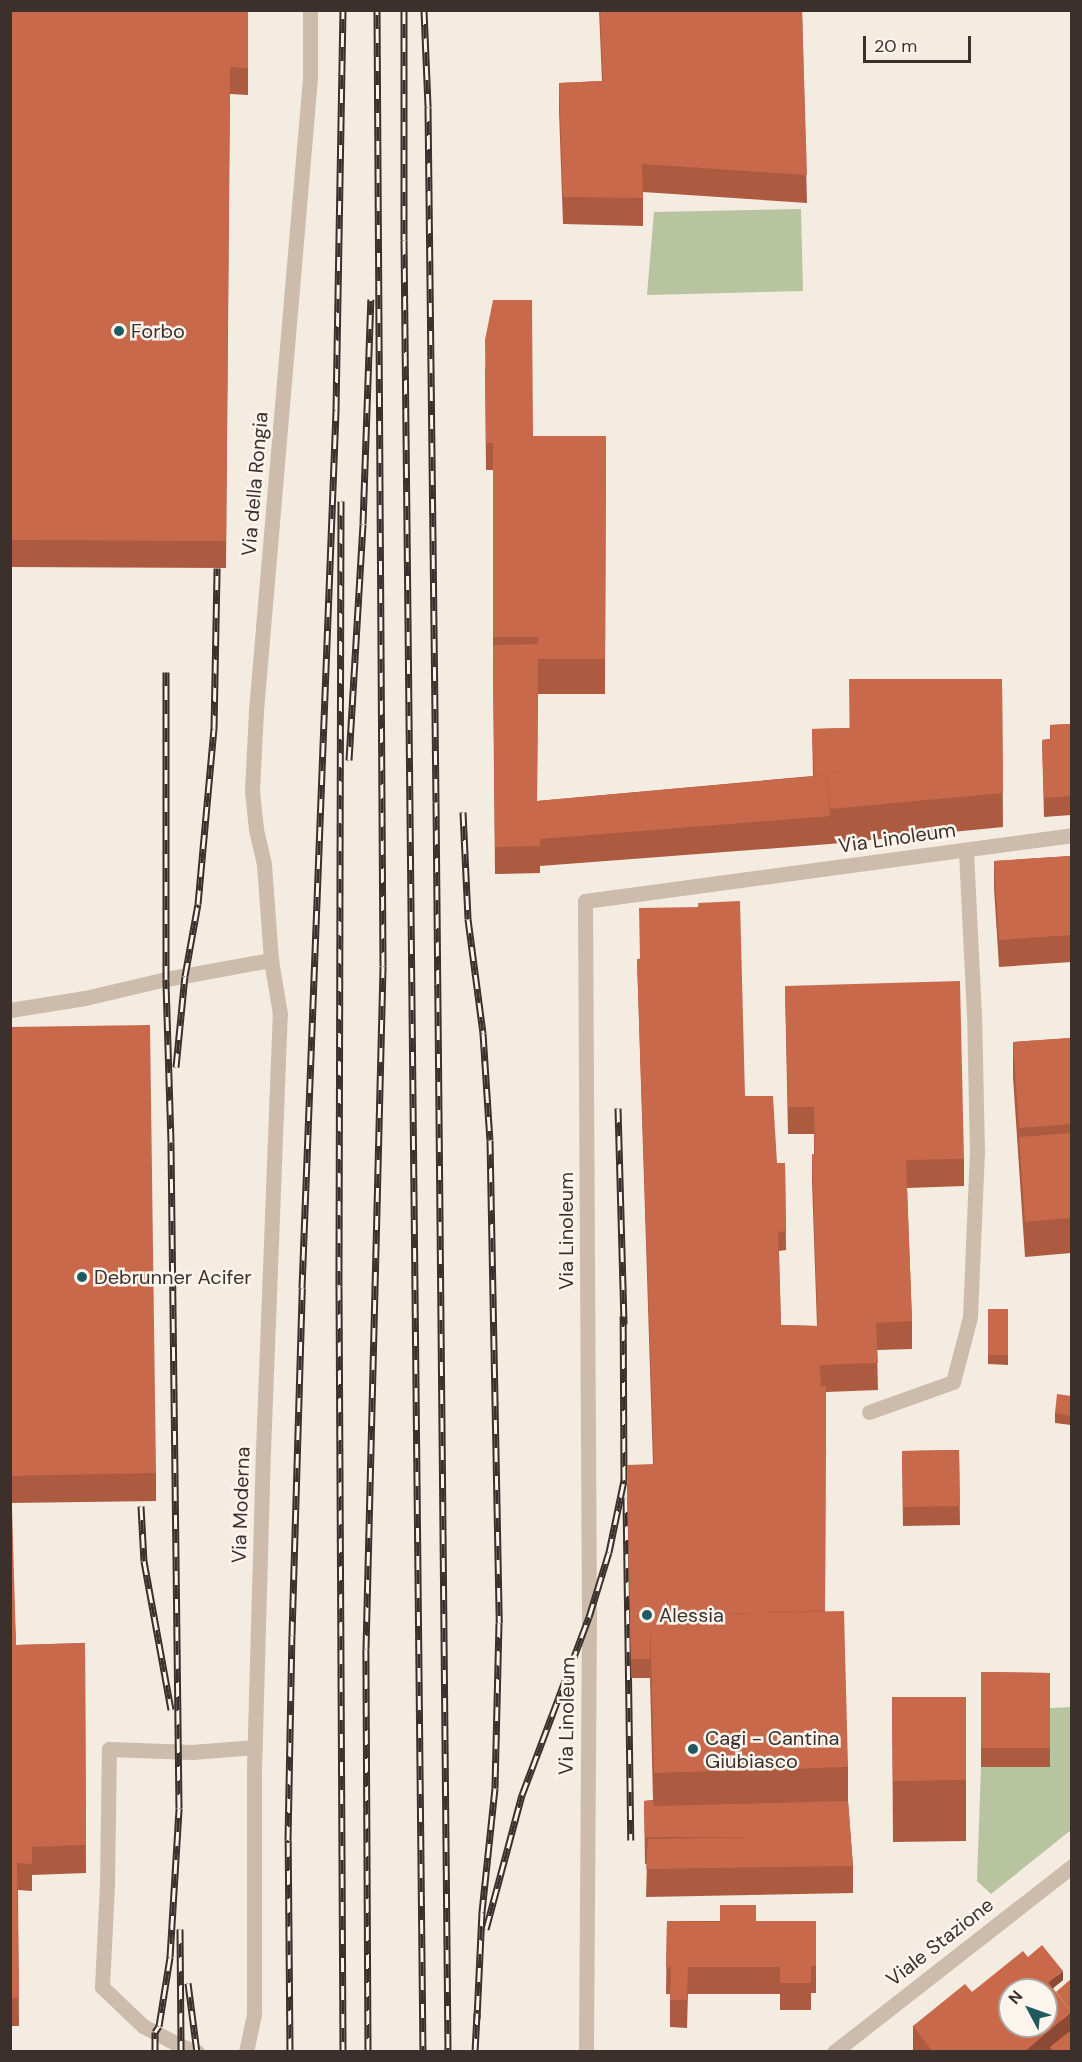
<!DOCTYPE html>
<style>
body{margin:0}
#map{position:relative;width:1082px;height:2062px;overflow:hidden;background:#f4ebe1;font-family:"DM Sans",sans-serif}
div>[style]{position:absolute}
[style*='--x']{left:calc(var(--x)*1px);top:calc(var(--y)*1px);width:calc(var(--w)*1px);rotate:calc(var(--a)*1deg)}
.green>*{inset:0;background:#b8c4a0}
.lane>*{height:15px;margin:-7.5px;padding:0 7.5px;transform-origin:7.5px;border-radius:7.5px;background:#cdbbac}
.street>*{height:15px;margin:-7.5px;padding:0 7.5px;transform-origin:7.5px;border-radius:7.5px;background:#cdbbac}
.rail>*{height:7px;margin-top:-3.5px;transform-origin:0;background:repeating-linear-gradient(90deg,#fbf5ee 0 14px,#3b302b 0 28px);box-sizing:border-box;border-block:2px solid #3b302b}
.wall>*{inset:0;background:#ac5a40}
.shaded-wall>*{inset:0;background:#8c4a34}
.building>*{inset:0;background:#c8694b}
.dots>*{width:16px;height:16px;translate:-50% -50%;box-sizing:border-box;border:3px solid #fbf5ee;border-radius:50%}
span{translate:-50% -50%;white-space:nowrap;text-align:center;line-height:1.15;-webkit-text-stroke:5px #fbf5ee;paint-order:stroke}
.poi-label{font-size:20px;color:#3b302b}
.left{translate:0 -50%;text-align:left}
.street-label{font-size:20px;color:#3b302b}
.frame{position:absolute;inset:0;border:12px solid #3b302b;pointer-events:none}
.north{position:absolute;left:998px;top:1978px;width:60px;height:60px;box-sizing:border-box;background:#fbf5ee;border:2px solid #aea6a0;border-radius:50%;rotate:311deg;font-size:16px;font-weight:700;line-height:24px;text-align:center;color:#3b302b}
.north::after{content:'';display:block;margin:auto;width:21px;height:27px;background:#1f5a5e;clip-path:polygon(50% 0,100% 100%,50% 72%,0 100%)}
.scale{position:absolute;left:863px;top:36px;width:108px;height:27px;box-sizing:border-box;border:3px solid #3b302b;border-top:0;padding-left:8px;font-size:18px;line-height:21px;white-space:nowrap;color:#3b302b;-webkit-text-stroke:4px #fbf5ee;paint-order:stroke}
</style>
<div id="map">
<div class="green">
<div style="clip-path:polygon(801px 209px,803px 291px,647px 295px,654px 212px)"></div>
<div style="clip-path:polygon(1071px 1707px,1071px 1830px,991px 1894px,977px 1881px,981px 1767px,1050px 1708px)"></div>
</div>
<div class="lane">
<div style="--x:585;--y:901;--w:716;--a:89.68"></div>
<div style="--x:589;--y:1617;--w:435;--a:90.4"></div>
<div style="--x:869;--y:1412;--w:89;--a:-19.7"></div>
<div style="--x:953;--y:1382;--w:67;--a:-75.3"></div>
<div style="--x:970;--y:1317;--w:164;--a:-87.6"></div>
<div style="--x:977;--y:1153;--w:138;--a:-91.2"></div>
<div style="--x:974;--y:1015;--w:165;--a:-92.8"></div>
<div style="--x:197;--y:2052;--w:17;--a:-159"></div>
<div style="--x:181;--y:2046;--w:43;--a:-152.2"></div>
<div style="--x:143;--y:2026;--w:57;--a:-136.4"></div>
<div style="--x:102;--y:1987;--w:101;--a:-87.2"></div>
<div style="--x:107;--y:1886;--w:137;--a:-89.2"></div>
<div style="--x:109;--y:1749;--w:83;--a:2.1"></div>
<div style="--x:192;--y:1752;--w:63;--a:-4.5"></div>
</div>
<div class="street">
<div style="--x:585;--y:901;--w:491;--a:-7.7"></div>
<div style="--x:10;--y:1010;--w:76;--a:-9.1"></div>
<div style="--x:85;--y:998;--w:83;--a:-13.2"></div>
<div style="--x:166;--y:979;--w:107;--a:-10.3"></div>
<div style="--x:246;--y:2052;--w:40;--a:-78"></div>
<div style="--x:254;--y:2013;--w:243;--a:-90"></div>
<div style="--x:254;--y:1770;--w:319;--a:-88.4"></div>
<div style="--x:263;--y:1451;--w:437;--a:-87.8"></div>
<div style="--x:280;--y:1014;--w:55;--a:-99.5"></div>
<div style="--x:271;--y:960;--w:96;--a:-94.2"></div>
<div style="--x:264;--y:864;--w:36;--a:-103"></div>
<div style="--x:256;--y:829;--w:39;--a:-96"></div>
<div style="--x:252;--y:790;--w:80;--a:-87.1"></div>
<div style="--x:256;--y:710;--w:635;--a:-85.12"></div>
<div style="--x:310;--y:77;--w:67;--a:-90"></div>
<div style="--x:834;--y:2052;--w:302;--a:-38"></div>
</div>
<div class="rail">
<div style="--x:404;--y:10;--w:230;--a:90"></div>
<div style="--x:404;--y:240;--w:1812;--a:89.4"></div>
<div style="--x:424;--y:10;--w:97;--a:87.6"></div>
<div style="--x:428;--y:107;--w:695;--a:89.34"></div>
<div style="--x:436;--y:802;--w:1250;--a:89.45"></div>
<div style="--x:341;--y:501;--w:785;--a:90.15"></div>
<div style="--x:339;--y:1286;--w:766;--a:89.7"></div>
<div style="--x:349;--y:760;--w:236;--a:-86.6"></div>
<div style="--x:363;--y:524;--w:225;--a:-88"></div>
<div style="--x:463;--y:812;--w:107;--a:87.3"></div>
<div style="--x:468;--y:919;--w:115;--a:82.5"></div>
<div style="--x:483;--y:1033;--w:107;--a:86.3"></div>
<div style="--x:490;--y:1140;--w:483;--a:88.9"></div>
<div style="--x:499;--y:1623;--w:165;--a:91.4"></div>
<div style="--x:495;--y:1788;--w:125;--a:96"></div>
<div style="--x:482;--y:1912;--w:107;--a:92.7"></div>
<div style="--x:176;--y:1067;--w:91;--a:-84.4"></div>
<div style="--x:185;--y:976;--w:73;--a:-79.8"></div>
<div style="--x:198;--y:904;--w:176;--a:-84.8"></div>
<div style="--x:214;--y:729;--w:161;--a:-88.9"></div>
<div style="--x:618;--y:1108;--w:216;--a:88.4"></div>
<div style="--x:626;--y:1498;--w:342;--a:89.2"></div>
<div style="--x:141;--y:1506;--w:55;--a:86.9"></div>
<div style="--x:144;--y:1561;--w:151;--a:79.7"></div>
<div style="--x:180;--y:1929;--w:123;--a:89.5"></div>
<div style="--x:486;--y:1929;--w:139;--a:-75"></div>
<div style="--x:522;--y:1795;--w:190;--a:-69.4"></div>
<div style="--x:589;--y:1617;--w:68;--a:-72.9"></div>
<div style="--x:609;--y:1552;--w:74;--a:-78.2"></div>
<div style="--x:624;--y:1480;--w:164;--a:-90.3"></div>
<div style="--x:188;--y:1983;--w:70;--a:82.6"></div>
<div style="--x:155;--y:2052;--w:20;--a:-90"></div>
<div style="--x:155;--y:2032;--w:7;--a:-56"></div>
<div style="--x:159;--y:2026;--w:70;--a:-80.9"></div>
<div style="--x:170;--y:1957;--w:149;--a:-86.5"></div>
<div style="--x:179;--y:1808;--w:666;--a:-90.69"></div>
<div style="--x:171;--y:1142;--w:163;--a:-91.8"></div>
<div style="--x:166;--y:979;--w:307;--a:-90"></div>
<div style="--x:290;--y:2052;--w:212;--a:-90.5"></div>
<div style="--x:288;--y:1840;--w:205;--a:-88.9"></div>
<div style="--x:292;--y:1635;--w:347;--a:-88.3"></div>
<div style="--x:302;--y:1288;--w:879;--a:-87.78"></div>
<div style="--x:336;--y:410;--w:400;--a:-89"></div>
<div style="--x:368;--y:2052;--w:403;--a:-90.3"></div>
<div style="--x:366;--y:1649;--w:683;--a:-88.57"></div>
<div style="--x:383;--y:966;--w:956;--a:-90.36"></div>
<div style="--x:475;--y:2052;--w:39;--a:-87"></div>
</div>
<div class="wall">
<div style="clip-path:polygon(10px 10px,248px 10px,248px 95px,230px 94px,226px 568px,10px 567px)"></div>
<div style="clip-path:polygon(599px 10px,802px 10px,807px 203px,643px 192px,643px 226px,563px 224px,559px 111px,559px 83px,602px 81px)"></div>
<div style="clip-path:polygon(485px 367px,533px 436px,606px 436px,605px 694px,538px 694px,537px 801px,813px 776px,812px 729px,849px 728px,1002px 679px,1003px 827px,830px 844px,540px 866px,540px 873px,495px 874px,493px 672px,493px 470px,486px 470px)"></div>
<div style="clip-path:polygon(1071px 724px,1071px 815px,1044px 817px,1042px 740px,1050px 739px,1050px 725px)"></div>
<div style="clip-path:polygon(1071px 856px,1071px 962px,999px 967px,994px 888px,994px 861px)"></div>
<div style="clip-path:polygon(698px 903px,745px 1096px,777px 1163px,785px 1163px,786px 1250px,779px 1251px,781px 1325px,817px 1326px,812px 1182px,812px 1154px,814px 1155px,814px 1134px,788px 1134px,785px 986px,964px 1159px,964px 1186px,907px 1188px,912px 1321px,912px 1349px,877px 1350px,878px 1390px,826px 1392px,825px 1611px,848px 1767px,848px 1801px,853px 1866px,853px 1893px,646px 1897px,647px 1864px,645px 1864px,644px 1801px,653px 1800px,650px 1678px,631px 1678px,627px 1484px,653px 1464px,637px 959px,639px 959px,698px 907px)"></div>
<div style="clip-path:polygon(10px 1027px,156px 1473px,156px 1501px,10px 1503px)"></div>
<div style="clip-path:polygon(1071px 1038px,1071px 1253px,1025px 1257px,1013px 1077px,1013px 1042px)"></div>
<div style="clip-path:polygon(988px 1309px,1008px 1309px,1008px 1365px,988px 1364px)"></div>
<div style="clip-path:polygon(1071px 1396px,1071px 1425px,1055px 1423px,1055px 1413px)"></div>
<div style="clip-path:polygon(959px 1450px,960px 1525px,903px 1526px,902px 1451px)"></div>
<div style="clip-path:polygon(10px 1506px,16px 1645px,85px 1643px,86px 1873px,32px 1875px,32px 1891px,18px 1890px,19px 2026px,10px 2026px)"></div>
<div style="clip-path:polygon(981px 1672px,1050px 1673px,1050px 1767px,981px 1767px)"></div>
<div style="clip-path:polygon(892px 1697px,966px 1780px,966px 1841px,893px 1842px)"></div>
<div style="clip-path:polygon(667px 1921px,816px 1921px,816px 1993px,811px 1993px,811px 2010px,780px 2010px,780px 1994px,688px 1994px,687px 2028px,670px 2027px,670px 1994px,666px 1994px)"></div>
<div style="clip-path:polygon(1028px 1957px,1063px 1980px,1053px 1988px,1071px 2052px,913px 2052px,913px 2026px,972px 1992px)"></div>
</div>
<div class="shaded-wall">
<div style="clip-path:polygon(1063px 1971px,1063px 1980px,1046px 1994px,1044px 1986px)"></div>
<div style="clip-path:polygon(1071px 2012px,1071px 2040px,1050px 2047px,1050px 2052px,1024px 2052px)"></div>
</div>
<div class="building">
<div style="clip-path:polygon(10px 10px,248px 10px,248px 68px,230px 67px,226px 541px,10px 540px)"></div>
<div style="clip-path:polygon(600px 10px,802px 10px,807px 175px,642px 164px,643px 198px,563px 197px,559px 83px,603px 81px)"></div>
<div style="clip-path:polygon(493px 300px,532px 300px,533px 436px,493px 436px,493px 443px,486px 443px,485px 340px)"></div>
<div style="clip-path:polygon(493px 436px,606px 436px,605px 659px,538px 659px,538px 637px,493px 637px)"></div>
<div style="clip-path:polygon(538px 644px,537px 801px,827px 775px,830px 816px,540px 839px,540px 846px,495px 847px,493px 645px)"></div>
<div style="clip-path:polygon(849px 679px,1002px 679px,1003px 793px,830px 809px,827px 772px,850px 770px)"></div>
<div style="clip-path:polygon(1071px 724px,1071px 796px,1044px 798px,1042px 740px,1051px 739px,1050px 725px)"></div>
<div style="clip-path:polygon(850px 728px,850px 770px,827px 772px,827px 779px,827px 775px,814px 776px,812px 729px)"></div>
<div style="clip-path:polygon(1071px 856px,1071px 935px,999px 940px,994px 861px)"></div>
<div style="clip-path:polygon(740px 901px,745px 1096px,773px 1096px,777px 1163px,785px 1163px,786px 1231px,778px 1232px,781px 1325px,818px 1326px,821px 1386px,826px 1386px,825px 1611px,650px 1616px,650px 1659px,631px 1659px,627px 1465px,654px 1464px,637px 959px,640px 959px,639px 908px,699px 907px,698px 903px)"></div>
<div style="clip-path:polygon(960px 981px,964px 1159px,906px 1160px,912px 1321px,876px 1323px,878px 1363px,819px 1365px,812px 1154px,815px 1155px,814px 1107px,788px 1107px,785px 986px)"></div>
<div style="clip-path:polygon(150px 1025px,156px 1473px,10px 1476px,10px 1027px)"></div>
<div style="clip-path:polygon(1071px 1038px,1071px 1124px,1019px 1128px,1013px 1042px)"></div>
<div style="clip-path:polygon(1071px 1133px,1071px 1218px,1025px 1222px,1019px 1137px)"></div>
<div style="clip-path:polygon(988px 1309px,1008px 1309px,1008px 1355px,988px 1355px)"></div>
<div style="clip-path:polygon(1057px 1394px,1071px 1396px,1071px 1416px,1055px 1413px)"></div>
<div style="clip-path:polygon(959px 1450px,960px 1506px,903px 1507px,902px 1451px)"></div>
<div style="clip-path:polygon(10px 1506px,12px 1506px,16px 1645px,85px 1643px,86px 1845px,32px 1847px,32px 1864px,17px 1863px,19px 1998px,10px 1998px)"></div>
<div style="clip-path:polygon(844px 1611px,848px 1767px,654px 1773px,650px 1616px)"></div>
<div style="clip-path:polygon(981px 1672px,1050px 1673px,1050px 1748px,981px 1748px)"></div>
<div style="clip-path:polygon(892px 1697px,966px 1697px,966px 1780px,893px 1781px)"></div>
<div style="clip-path:polygon(653px 1800px,654px 1806px,848px 1801px,853px 1866px,646px 1869px,648px 1839px,763px 1837px,645px 1837px,644px 1801px)"></div>
<div style="clip-path:polygon(720px 1905px,756px 1905px,756px 1921px,816px 1921px,816px 1966px,811px 1966px,811px 1983px,780px 1983px,780px 1967px,688px 1967px,687px 2000px,670px 2000px,671px 1967px,666px 1967px,667px 1921px,720px 1922px)"></div>
<div style="clip-path:polygon(1042px 1945px,1063px 1971px,1048px 1983px,1028px 1957px)"></div>
<div style="clip-path:polygon(evenodd,1023px 1951px,1071px 2011px,1071px 2012px,1024px 2052px,933px 2052px,913px 2026px,965px 1984px,972px 1992px,1023px 1951px,1010px 1990px,1046px 1990px,1046px 2026px,1010px 2026px,1010px 1990px)"></div>
<div style="clip-path:polygon(1071px 1979px,1071px 2011px,1056px 1992px)"></div>
<div style="clip-path:polygon(1071px 2030px,1071px 2052px,1054px 2052px,1050px 2047px)"></div>
</div>
<div class="dots">
<div style="left:119px;top:331px;background:#1f5a5e"></div>
<div style="left:82px;top:1277px;background:#1f5a5e"></div>
<div style="left:647px;top:1615px;background:#1f5a5e"></div>
<div style="left:693px;top:1749px;background:#1f5a5e"></div>
</div>
<div class="poi-label">
<span class="left" style="left:131px;top:331px">Forbo</span>
<span class="left" style="left:94px;top:1277px">Debrunner Acifer</span>
<span class="left" style="left:659px;top:1615px">Alessia</span>
<span class="left" style="left:705px;top:1750px">Cagi - Cantina<br>Giubiasco</span>
</div>
<div class="street-label">
<span style="left:255px;top:484px;rotate:-85deg">Via della Rongia</span>
<span style="left:897px;top:838px;rotate:-8deg">Via Linoleum</span>
<span style="left:566px;top:1231px;rotate:-90deg">Via Linoleum</span>
<span style="left:241px;top:1505px;rotate:-88deg">Via Moderna</span>
<span style="left:567px;top:1716px;rotate:-89deg">Via Linoleum</span>
<span style="left:940px;top:1942px;rotate:-38deg">Viale Stazione</span>
</div>
<div class="frame"></div>
<div class="north">N</div>
<div class="scale">20 m</div>
</div>
